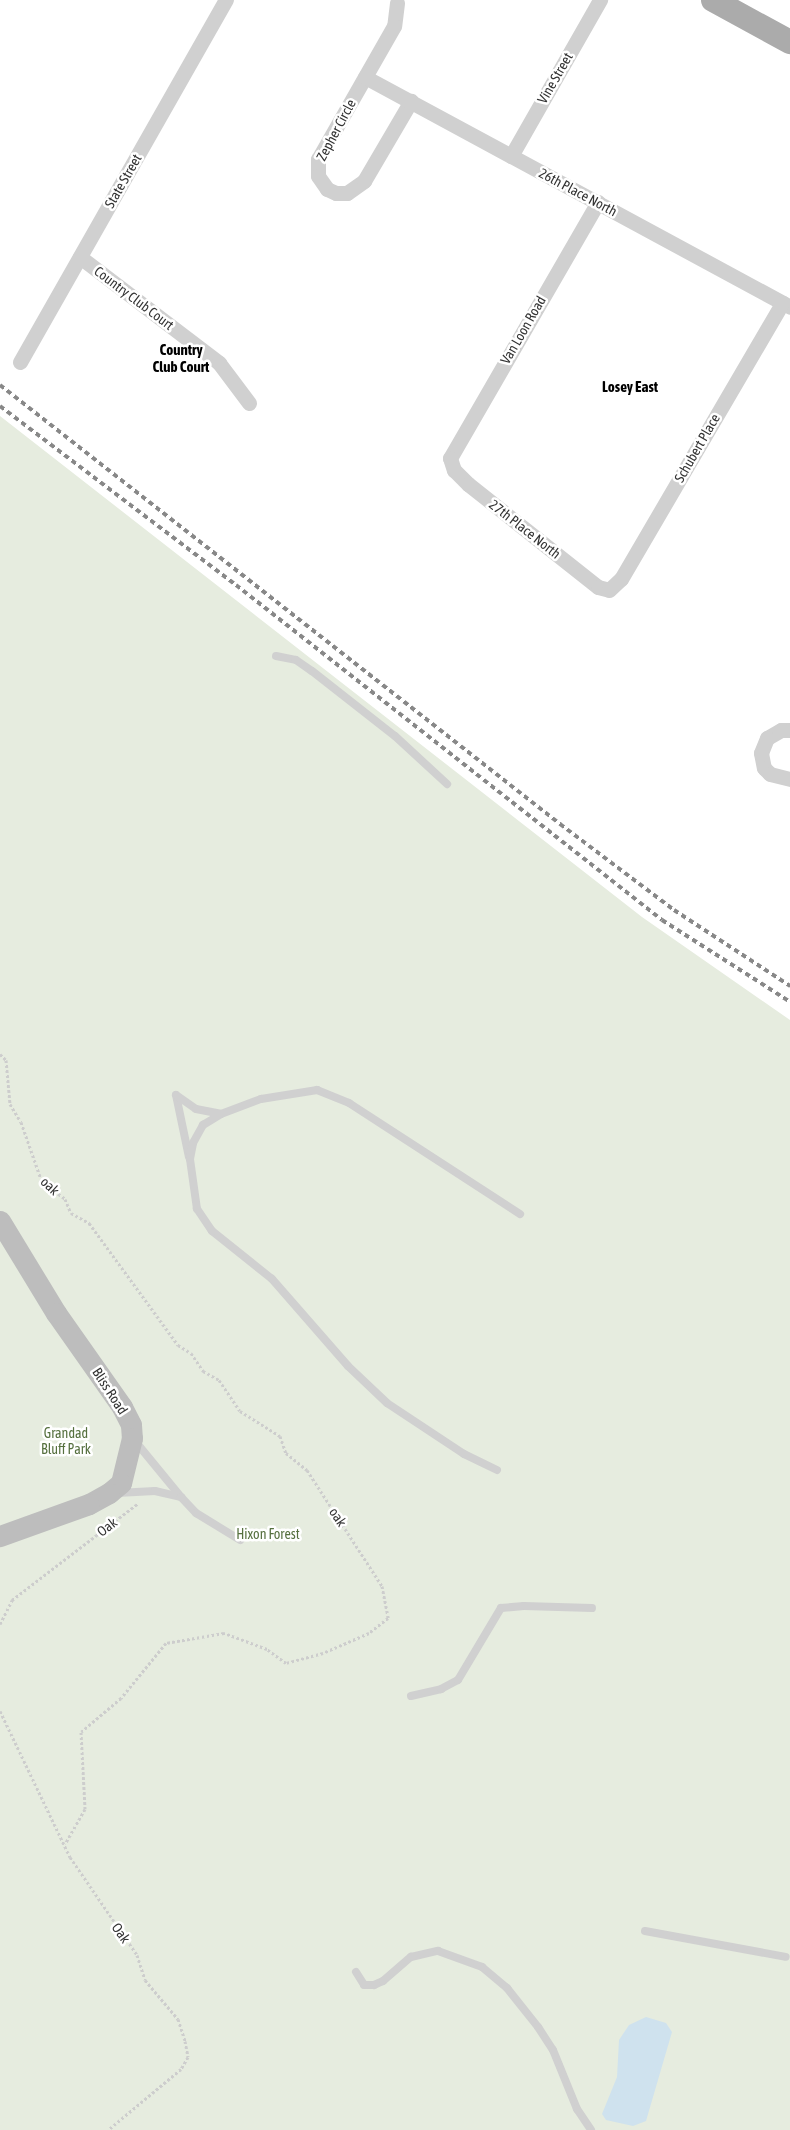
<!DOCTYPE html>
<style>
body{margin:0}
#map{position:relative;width:790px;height:2130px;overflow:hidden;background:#fff;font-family:"Asap Condensed",sans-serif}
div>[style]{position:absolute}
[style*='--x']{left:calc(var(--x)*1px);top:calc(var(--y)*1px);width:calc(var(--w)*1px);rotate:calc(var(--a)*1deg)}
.green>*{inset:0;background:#e6ecdf}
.water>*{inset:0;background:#cfe2ee}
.path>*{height:3px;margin-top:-1.5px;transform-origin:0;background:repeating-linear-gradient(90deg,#cdcdcd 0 2.5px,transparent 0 5px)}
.lane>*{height:8px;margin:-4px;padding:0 4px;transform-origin:4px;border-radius:4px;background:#d0d0d0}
.street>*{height:15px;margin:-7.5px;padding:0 7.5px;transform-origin:7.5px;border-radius:7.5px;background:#d0d0d0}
.secondary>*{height:21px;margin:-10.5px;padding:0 10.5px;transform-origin:10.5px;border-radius:10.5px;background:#bdbdbd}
.primary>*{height:24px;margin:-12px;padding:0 12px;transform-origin:12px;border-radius:12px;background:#ababab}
.rail>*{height:4px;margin-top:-2px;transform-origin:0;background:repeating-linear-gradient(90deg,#888 0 5px,transparent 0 9px)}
span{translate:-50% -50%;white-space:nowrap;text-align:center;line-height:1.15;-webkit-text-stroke:5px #fff;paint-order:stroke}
.street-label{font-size:14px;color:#333}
.park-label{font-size:14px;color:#56703f}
.neighbourhood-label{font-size:15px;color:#000;font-weight:700}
</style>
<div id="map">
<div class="green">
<div style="clip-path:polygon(0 416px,642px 917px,790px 1020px,790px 2130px,0 2130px)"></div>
</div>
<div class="water">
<div style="clip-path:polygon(646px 2017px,666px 2023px,672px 2032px,646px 2121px,633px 2126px,606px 2120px,602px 2114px,617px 2077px,619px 2040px,629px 2025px)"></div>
</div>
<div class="path">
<div style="--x:0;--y:1054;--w:8;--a:45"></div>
<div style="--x:6;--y:1060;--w:44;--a:84.8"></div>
<div style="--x:10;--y:1104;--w:21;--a:59"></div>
<div style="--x:21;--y:1122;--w:64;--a:70.7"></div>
<div style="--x:42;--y:1182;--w:29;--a:36"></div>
<div style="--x:65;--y:1199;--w:15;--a:67"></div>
<div style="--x:71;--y:1213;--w:21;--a:29"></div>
<div style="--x:89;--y:1223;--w:151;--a:53.9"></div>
<div style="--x:178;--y:1345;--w:15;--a:32"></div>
<div style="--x:191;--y:1353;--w:22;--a:56"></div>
<div style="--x:203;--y:1371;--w:18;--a:29"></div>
<div style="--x:219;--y:1380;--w:37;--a:56"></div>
<div style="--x:240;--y:1411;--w:47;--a:32"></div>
<div style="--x:280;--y:1436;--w:18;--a:71"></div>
<div style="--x:286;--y:1453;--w:27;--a:39"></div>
<div style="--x:307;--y:1470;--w:138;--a:57.1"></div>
<div style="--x:382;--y:1586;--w:33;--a:79"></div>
<div style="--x:388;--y:1618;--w:24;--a:142"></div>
<div style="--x:369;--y:1633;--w:50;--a:156.5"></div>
<div style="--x:323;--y:1653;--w:38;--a:165"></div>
<div style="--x:286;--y:1663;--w:24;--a:-144"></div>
<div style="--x:267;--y:1649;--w:46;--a:-159.6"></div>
<div style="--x:224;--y:1633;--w:59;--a:170.2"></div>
<div style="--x:166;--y:1643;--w:71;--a:129.3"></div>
<div style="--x:121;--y:1698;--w:52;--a:139.6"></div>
<div style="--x:81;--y:1732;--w:77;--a:87"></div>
<div style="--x:85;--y:1809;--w:40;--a:119.7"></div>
<div style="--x:0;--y:1624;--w:27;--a:-63"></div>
<div style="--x:12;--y:1600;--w:158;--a:-37.5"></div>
<div style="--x:0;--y:1711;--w:162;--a:64.4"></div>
<div style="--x:70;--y:1857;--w:119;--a:55.6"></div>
<div style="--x:137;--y:1955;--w:26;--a:72"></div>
<div style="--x:145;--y:1980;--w:51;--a:49.8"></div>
<div style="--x:178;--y:2019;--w:23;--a:72"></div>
<div style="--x:185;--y:2041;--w:16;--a:79"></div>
<div style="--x:188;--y:2057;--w:14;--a:120"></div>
<div style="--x:181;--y:2069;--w:95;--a:140.1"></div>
</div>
<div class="lane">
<div style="--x:276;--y:656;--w:20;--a:11"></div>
<div style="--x:296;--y:660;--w:19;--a:35"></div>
<div style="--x:312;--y:671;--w:105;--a:38.1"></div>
<div style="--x:395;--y:736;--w:71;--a:42.7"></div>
<div style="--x:176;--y:1095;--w:63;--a:78.2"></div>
<div style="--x:176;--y:1095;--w:24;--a:35"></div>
<div style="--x:196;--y:1109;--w:25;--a:11"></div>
<div style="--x:497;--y:1470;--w:37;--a:-154"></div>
<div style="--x:464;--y:1454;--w:92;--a:-146.5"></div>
<div style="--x:387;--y:1403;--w:54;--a:-136.5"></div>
<div style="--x:348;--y:1366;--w:116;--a:-131.1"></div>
<div style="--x:272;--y:1279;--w:77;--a:-141.3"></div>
<div style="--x:212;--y:1231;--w:27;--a:-124"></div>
<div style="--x:197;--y:1209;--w:50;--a:-98"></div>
<div style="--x:190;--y:1159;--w:16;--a:-79"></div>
<div style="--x:193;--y:1143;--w:21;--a:-61"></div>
<div style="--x:203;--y:1125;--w:21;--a:-31"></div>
<div style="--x:221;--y:1114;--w:43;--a:-20.6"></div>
<div style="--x:261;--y:1099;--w:57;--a:-9.1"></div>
<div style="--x:317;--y:1090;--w:35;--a:22"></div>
<div style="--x:349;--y:1103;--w:204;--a:33"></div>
<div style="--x:117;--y:1493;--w:38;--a:-3"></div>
<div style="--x:155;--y:1491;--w:27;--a:13"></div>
<div style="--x:181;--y:1497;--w:72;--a:-129.4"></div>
<div style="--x:181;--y:1497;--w:22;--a:47"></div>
<div style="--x:196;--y:1513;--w:52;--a:31.5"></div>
<div style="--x:411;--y:1696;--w:31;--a:-13"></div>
<div style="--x:441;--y:1689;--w:19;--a:-28"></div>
<div style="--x:458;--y:1680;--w:84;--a:-59.2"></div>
<div style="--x:501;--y:1608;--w:23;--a:-5"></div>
<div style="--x:524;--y:1606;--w:68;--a:1.7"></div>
<div style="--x:645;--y:1931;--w:143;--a:10.4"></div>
<div style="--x:356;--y:1972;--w:15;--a:58"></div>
<div style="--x:364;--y:1985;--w:10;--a:0"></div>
<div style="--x:374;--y:1985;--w:10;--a:-24"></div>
<div style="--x:383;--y:1981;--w:37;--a:-41"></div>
<div style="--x:411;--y:1957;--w:28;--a:-13"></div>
<div style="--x:438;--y:1951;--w:47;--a:20"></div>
<div style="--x:482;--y:1967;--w:33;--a:40"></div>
<div style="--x:507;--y:1988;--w:50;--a:51.5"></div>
<div style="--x:538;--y:2027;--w:27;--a:57"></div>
<div style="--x:553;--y:2050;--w:64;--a:67.9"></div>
<div style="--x:577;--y:2109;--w:25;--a:56"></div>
</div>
<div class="street">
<div style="--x:397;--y:3;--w:23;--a:97"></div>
<div style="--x:394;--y:26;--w:153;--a:119.7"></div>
<div style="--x:318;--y:159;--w:17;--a:90"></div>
<div style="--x:318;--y:176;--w:16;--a:55"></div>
<div style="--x:327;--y:189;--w:10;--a:24"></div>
<div style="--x:336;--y:193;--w:11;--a:0"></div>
<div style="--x:347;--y:193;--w:21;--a:-35"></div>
<div style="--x:364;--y:181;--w:93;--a:-59.6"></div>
<div style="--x:365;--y:77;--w:483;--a:28.4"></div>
<div style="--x:511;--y:156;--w:180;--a:-60.3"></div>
<div style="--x:598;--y:202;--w:296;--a:120"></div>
<div style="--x:450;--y:458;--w:13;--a:72"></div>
<div style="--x:454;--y:470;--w:20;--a:45"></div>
<div style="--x:468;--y:484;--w:166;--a:38.4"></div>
<div style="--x:598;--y:587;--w:11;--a:15"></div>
<div style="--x:609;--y:590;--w:16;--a:-43"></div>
<div style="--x:621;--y:579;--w:320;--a:-59.7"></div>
<div style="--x:80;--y:257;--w:175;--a:37.3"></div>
<div style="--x:219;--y:363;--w:50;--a:53.1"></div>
<div style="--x:20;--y:362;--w:417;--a:-60.4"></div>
<div style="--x:790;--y:730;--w:9;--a:180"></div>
<div style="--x:781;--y:730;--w:16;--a:150"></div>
<div style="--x:767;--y:738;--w:16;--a:112"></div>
<div style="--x:761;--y:753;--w:15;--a:79"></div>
<div style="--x:764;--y:768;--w:8;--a:45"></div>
<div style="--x:770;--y:774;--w:21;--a:14"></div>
</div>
<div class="secondary">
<div style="--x:0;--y:1221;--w:108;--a:58.7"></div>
<div style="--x:56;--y:1313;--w:115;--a:54.9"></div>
<div style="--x:122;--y:1407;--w:20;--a:63"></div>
<div style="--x:131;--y:1425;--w:13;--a:86"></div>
<div style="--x:132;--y:1438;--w:46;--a:103.7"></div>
<div style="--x:121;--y:1483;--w:16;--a:140"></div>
<div style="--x:109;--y:1493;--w:23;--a:151"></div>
<div style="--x:89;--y:1504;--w:95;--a:160.2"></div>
</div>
<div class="primary">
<div style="--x:713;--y:0;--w:88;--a:28.6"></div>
</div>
<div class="rail">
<div style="--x:0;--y:385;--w:712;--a:38.09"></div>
<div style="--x:560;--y:824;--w:143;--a:37"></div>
<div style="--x:674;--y:910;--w:139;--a:33.2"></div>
<div style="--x:0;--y:406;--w:296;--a:37.2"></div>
<div style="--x:236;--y:585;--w:542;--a:38.18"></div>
<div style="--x:662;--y:920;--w:152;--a:32.6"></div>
</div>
<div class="street-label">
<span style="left:555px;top:78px;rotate:-60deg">Vine Street</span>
<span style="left:336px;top:130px;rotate:-62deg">Zepher Circle</span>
<span style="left:123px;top:181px;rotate:-60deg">State Street</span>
<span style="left:578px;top:192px;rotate:28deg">26th Place North</span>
<span style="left:134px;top:298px;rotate:37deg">Country Club Court</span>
<span style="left:523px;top:330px;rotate:-60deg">Van Loon Road</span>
<span style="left:697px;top:448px;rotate:-60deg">Schubert Place</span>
<span style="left:525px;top:529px;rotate:38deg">27th Place North</span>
<span style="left:50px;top:1186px;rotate:43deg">oak</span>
<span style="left:110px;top:1391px;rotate:57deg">Bliss Road</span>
<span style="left:338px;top:1517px;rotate:56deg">oak</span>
<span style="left:107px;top:1527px;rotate:-38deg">Oak</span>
<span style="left:121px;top:1933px;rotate:55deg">Oak</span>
</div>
<div class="park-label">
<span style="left:66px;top:1441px">Grandad<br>Bluff Park</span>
<span style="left:268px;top:1534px">Hixon Forest</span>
</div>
<div class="neighbourhood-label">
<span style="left:181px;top:358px">Country<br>Club Court</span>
<span style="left:630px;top:387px">Losey East</span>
</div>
</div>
